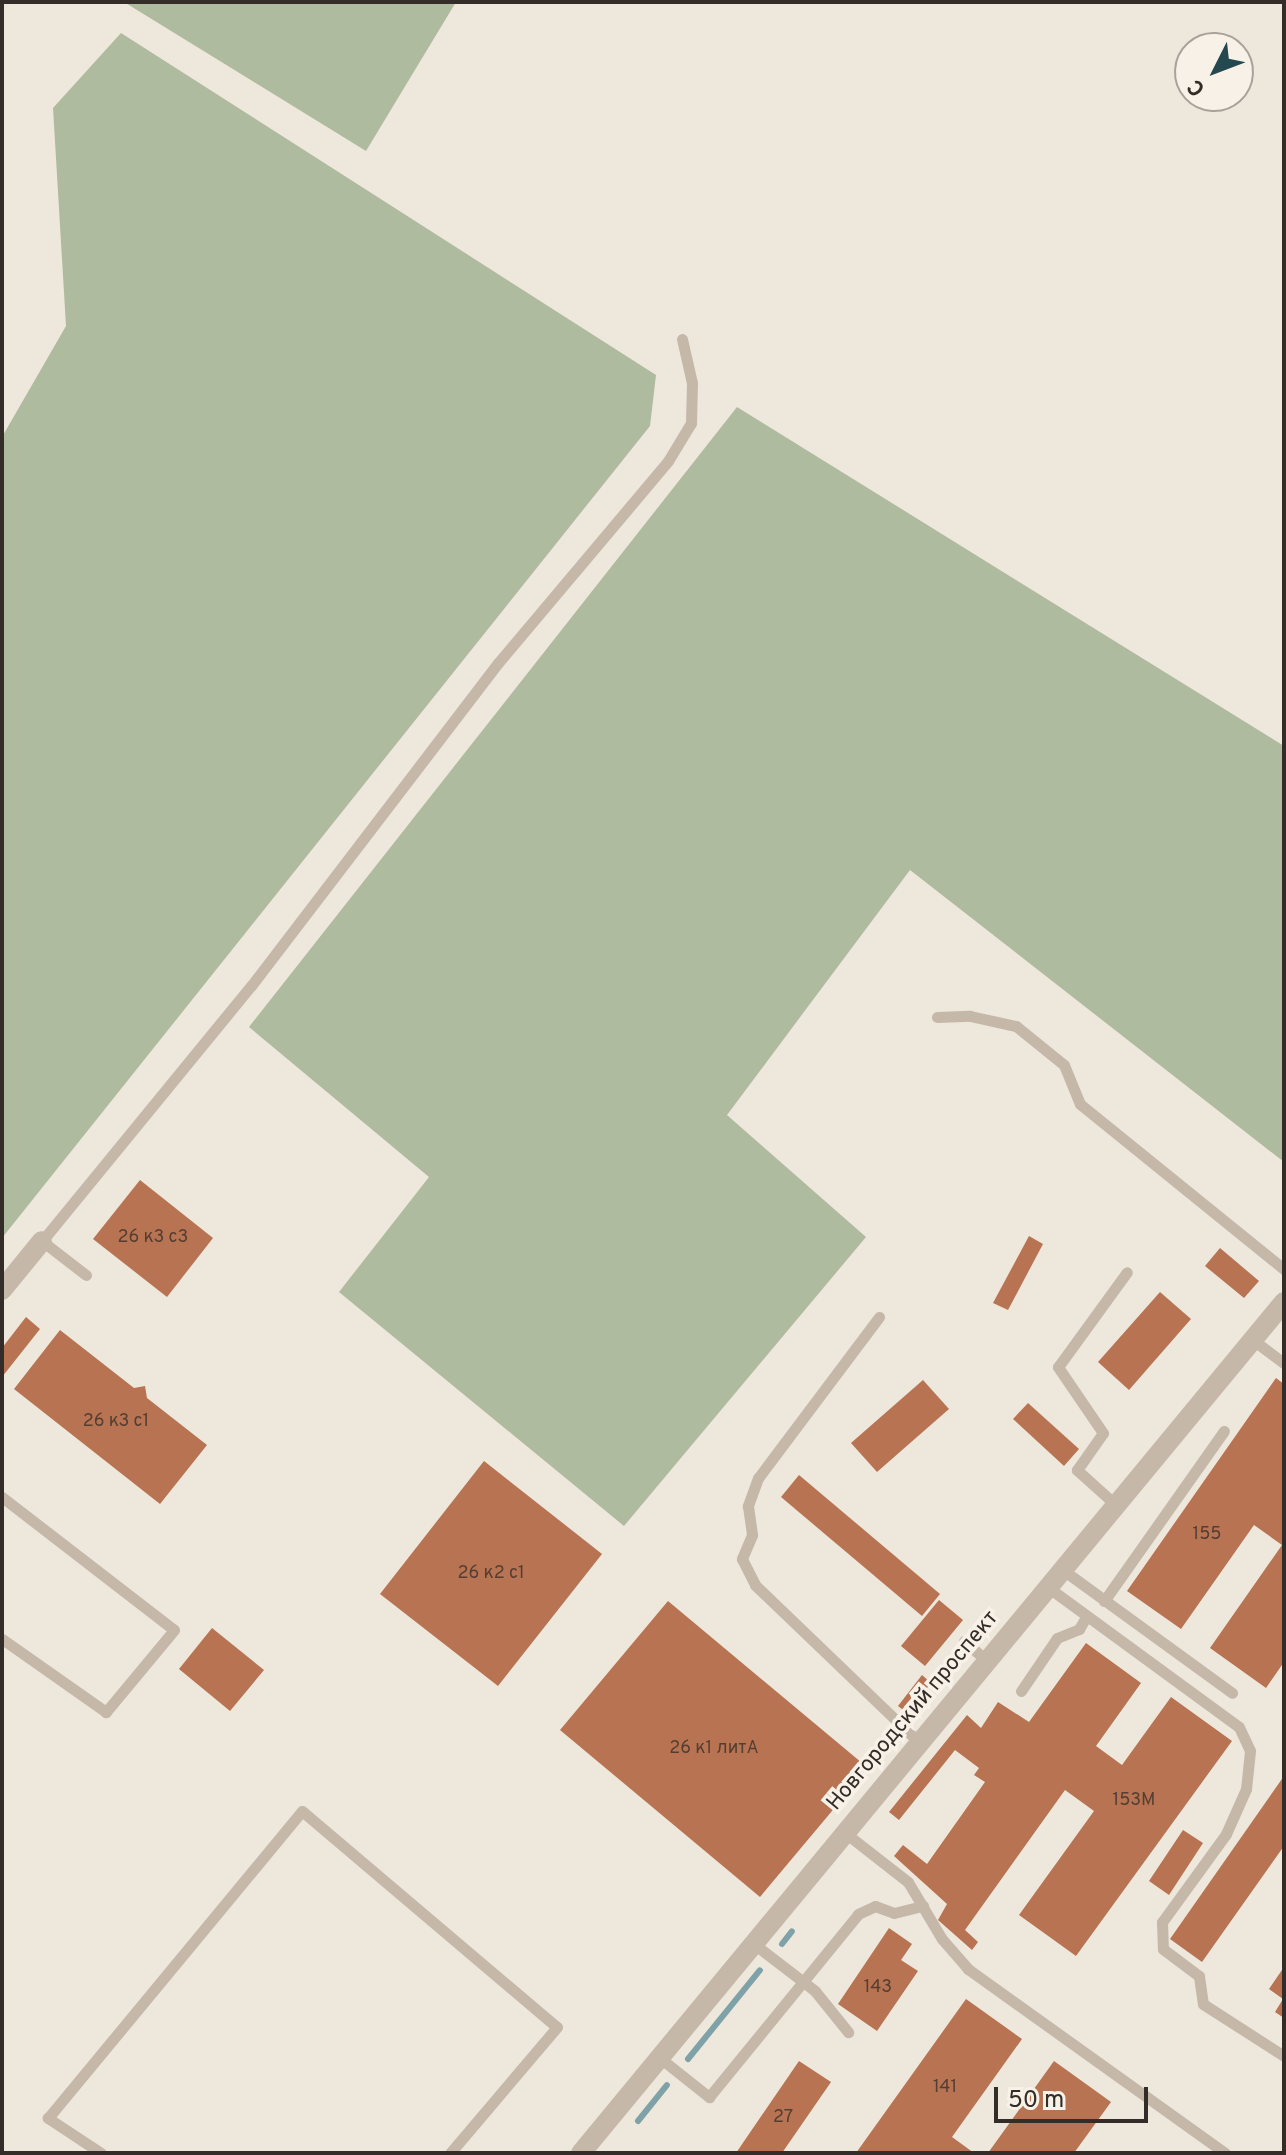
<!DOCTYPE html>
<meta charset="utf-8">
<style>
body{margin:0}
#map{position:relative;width:1286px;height:2155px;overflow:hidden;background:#eee7dc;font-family:Overpass,sans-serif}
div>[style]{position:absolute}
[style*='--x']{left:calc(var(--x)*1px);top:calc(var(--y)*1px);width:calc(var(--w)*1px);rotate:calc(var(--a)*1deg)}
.green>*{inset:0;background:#afbb9e}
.stream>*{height:6px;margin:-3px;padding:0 3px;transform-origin:3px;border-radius:3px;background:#7ea2a8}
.building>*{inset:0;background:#b77352}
.lane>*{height:11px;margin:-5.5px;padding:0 5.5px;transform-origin:5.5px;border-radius:5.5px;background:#c5b8a9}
.street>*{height:20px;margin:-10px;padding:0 10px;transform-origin:10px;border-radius:10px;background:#c5b8a9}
span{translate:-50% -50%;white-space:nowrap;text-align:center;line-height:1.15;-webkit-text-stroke:7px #f7f1e7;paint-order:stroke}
.number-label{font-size:18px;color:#543e32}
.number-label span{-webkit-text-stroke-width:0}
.street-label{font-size:22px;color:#332c28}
.frame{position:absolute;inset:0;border:4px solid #332c28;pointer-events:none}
.north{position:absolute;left:1174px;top:32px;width:80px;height:80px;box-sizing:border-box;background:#f7f1e7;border:2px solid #a9a29b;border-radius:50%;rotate:228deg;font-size:22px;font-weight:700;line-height:32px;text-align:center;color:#332c28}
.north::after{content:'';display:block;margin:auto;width:28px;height:36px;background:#23484f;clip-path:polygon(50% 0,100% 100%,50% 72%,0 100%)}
.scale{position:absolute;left:994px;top:2087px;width:154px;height:36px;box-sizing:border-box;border:4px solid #332c28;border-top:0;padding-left:10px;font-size:24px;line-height:28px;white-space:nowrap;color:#332c28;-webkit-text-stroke:6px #f7f1e7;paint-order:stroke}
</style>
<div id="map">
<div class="green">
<div style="clip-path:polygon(124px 2px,456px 2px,366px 151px)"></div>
<div style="clip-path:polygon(121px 33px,656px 375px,650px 426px,2px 1238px,2px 437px,66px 326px,53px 108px)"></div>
<div style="clip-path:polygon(737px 407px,1284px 746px,1284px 1162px,910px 870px,727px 1115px,866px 1237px,624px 1526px,339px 1292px,429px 1177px,249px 1027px)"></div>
</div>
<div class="stream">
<div style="--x:782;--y:1944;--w:16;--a:-52"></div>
<div style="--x:688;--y:2059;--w:114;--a:-51"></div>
<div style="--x:638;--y:2121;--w:46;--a:-51.1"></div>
</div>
<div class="building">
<div style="clip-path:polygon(140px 1180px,213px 1238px,167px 1297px,93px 1239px)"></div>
<div style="clip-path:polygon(1029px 1236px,1043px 1244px,1008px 1310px,993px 1303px)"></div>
<div style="clip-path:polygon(1220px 1248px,1259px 1281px,1244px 1298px,1205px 1266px)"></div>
<div style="clip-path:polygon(1160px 1292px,1191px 1319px,1129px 1390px,1098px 1362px)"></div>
<div style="clip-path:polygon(26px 1317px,40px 1329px,2px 1377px,2px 1348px)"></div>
<div style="clip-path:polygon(60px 1330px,134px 1388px,145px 1386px,147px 1398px,207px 1445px,160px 1504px,14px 1389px)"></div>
<div style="clip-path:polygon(1276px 1378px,1284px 1384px,1284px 1662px,1266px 1688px,1210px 1648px,1282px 1545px,1254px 1525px,1181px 1629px,1127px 1591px)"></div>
<div style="clip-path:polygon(923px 1380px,949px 1409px,877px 1472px,851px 1443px)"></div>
<div style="clip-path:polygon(1028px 1403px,1079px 1449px,1064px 1466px,1013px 1419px)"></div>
<div style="clip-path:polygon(484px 1461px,602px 1554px,498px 1686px,380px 1594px)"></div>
<div style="clip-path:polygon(799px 1475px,940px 1594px,922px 1616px,781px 1497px)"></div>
<div style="clip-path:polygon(939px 1600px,963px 1620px,925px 1666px,901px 1646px)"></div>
<div style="clip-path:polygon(668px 1601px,868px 1768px,760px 1897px,560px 1730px)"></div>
<div style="clip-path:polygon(212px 1628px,264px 1670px,230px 1711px,179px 1669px)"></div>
<div style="clip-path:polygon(1086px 1643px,1141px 1683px,1096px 1746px,1122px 1765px,1171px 1697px,1232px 1741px,1076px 1956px,1019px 1915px,1094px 1811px,1065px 1790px,965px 1930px,978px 1942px,972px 1950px,938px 1920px,947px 1904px,894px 1856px,903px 1845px,927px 1864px,985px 1782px,974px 1775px,979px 1768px,955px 1750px,899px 1820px,889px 1812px,967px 1715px,981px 1728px,998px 1702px,1029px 1722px)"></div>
<div style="clip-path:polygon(922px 1675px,931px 1683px,907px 1713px,898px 1706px)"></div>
<div style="clip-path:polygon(1284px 1776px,1284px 1846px,1202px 1962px,1170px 1939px)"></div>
<div style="clip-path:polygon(1183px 1830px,1203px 1843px,1169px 1895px,1149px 1881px)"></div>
<div style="clip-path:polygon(889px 1928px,912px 1944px,901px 1960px,918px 1971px,877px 2031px,838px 2004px)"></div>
<div style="clip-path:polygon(1284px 1967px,1284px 2018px,1275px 2012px,1283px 1999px,1269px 1989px)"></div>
<div style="clip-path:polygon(966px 1999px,1022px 2039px,952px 2137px,974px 2153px,856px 2153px)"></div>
<div style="clip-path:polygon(799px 2061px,831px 2082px,782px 2153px,736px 2153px)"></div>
<div style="clip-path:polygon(1054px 2061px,1111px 2102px,1074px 2153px,988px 2153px)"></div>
</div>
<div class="lane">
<div style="--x:937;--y:1017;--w:33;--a:-2"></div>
<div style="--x:970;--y:1016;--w:47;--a:12.3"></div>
<div style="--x:1016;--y:1026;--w:62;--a:39.1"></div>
<div style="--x:1064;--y:1065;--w:42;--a:67.7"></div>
<div style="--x:1080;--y:1104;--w:262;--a:39"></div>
<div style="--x:86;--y:1275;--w:56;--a:-142.3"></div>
<div style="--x:42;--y:1241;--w:330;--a:-50.7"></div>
<div style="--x:251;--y:986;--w:407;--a:-52.6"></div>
<div style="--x:498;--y:663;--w:264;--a:-49.9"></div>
<div style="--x:668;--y:461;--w:44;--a:-58.8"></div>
<div style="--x:691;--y:423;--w:40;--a:-88.6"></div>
<div style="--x:692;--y:383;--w:45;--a:-102.8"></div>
<div style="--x:879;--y:1317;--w:201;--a:126.9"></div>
<div style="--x:758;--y:1478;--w:30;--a:110"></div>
<div style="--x:748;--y:1506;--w:29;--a:82"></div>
<div style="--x:752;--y:1535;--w:26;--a:113"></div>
<div style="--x:742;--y:1559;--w:29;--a:63"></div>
<div style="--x:755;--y:1585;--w:227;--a:43.8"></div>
<div style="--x:1253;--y:1340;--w:39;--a:37"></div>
<div style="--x:2;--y:1497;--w:217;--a:37.7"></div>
<div style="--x:174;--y:1630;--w:107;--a:129.7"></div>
<div style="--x:106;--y:1712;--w:127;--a:-144.9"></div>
<div style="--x:1117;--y:1506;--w:54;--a:-138"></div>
<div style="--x:1077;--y:1470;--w:45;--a:-54.9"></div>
<div style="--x:1103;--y:1433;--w:80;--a:-124.3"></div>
<div style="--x:1058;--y:1367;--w:117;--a:-54"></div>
<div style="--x:1063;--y:1570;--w:209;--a:36"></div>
<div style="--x:1049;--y:1588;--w:235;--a:36.2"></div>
<div style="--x:1239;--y:1727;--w:26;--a:65"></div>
<div style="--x:1250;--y:1751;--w:38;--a:96"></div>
<div style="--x:1246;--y:1789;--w:49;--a:114"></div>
<div style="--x:1226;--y:1834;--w:109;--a:126"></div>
<div style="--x:1162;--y:1922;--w:27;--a:88"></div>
<div style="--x:1163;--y:1949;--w:45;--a:36.9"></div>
<div style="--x:1199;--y:1976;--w:28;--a:82"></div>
<div style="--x:1203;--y:2004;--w:96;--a:32.7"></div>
<div style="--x:1104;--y:1601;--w:208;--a:-54.8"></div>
<div style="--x:964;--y:1641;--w:30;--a:41"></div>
<div style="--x:1021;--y:1691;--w:64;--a:-55.8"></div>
<div style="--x:1057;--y:1638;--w:24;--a:-22"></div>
<div style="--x:1079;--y:1629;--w:14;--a:-60"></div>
<div style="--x:844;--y:1832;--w:81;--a:38"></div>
<div style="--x:908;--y:1882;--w:66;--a:59.2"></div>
<div style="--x:942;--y:1939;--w:40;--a:49"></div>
<div style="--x:968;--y:1969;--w:316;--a:35.6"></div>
<div style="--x:754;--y:1944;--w:77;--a:37.6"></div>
<div style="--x:815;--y:1991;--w:53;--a:51.2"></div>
<div style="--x:660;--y:2058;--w:63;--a:38.5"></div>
<div style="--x:709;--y:2097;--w:236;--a:-50.8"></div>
<div style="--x:858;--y:1914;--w:19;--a:-25"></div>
<div style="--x:875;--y:1906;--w:20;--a:20"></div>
<div style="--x:894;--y:1913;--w:30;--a:-14"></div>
<div style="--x:101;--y:2153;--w:64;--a:-146.6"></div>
<div style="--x:48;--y:2118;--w:398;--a:-50.4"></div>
<div style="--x:302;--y:1811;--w:334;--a:40.3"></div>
<div style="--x:557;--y:2027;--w:165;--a:130.3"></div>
</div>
<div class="street">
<div style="--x:2;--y:1290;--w:63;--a:-50.8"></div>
<div style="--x:581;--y:2153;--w:1104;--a:-50.44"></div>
</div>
<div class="number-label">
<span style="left:153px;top:1238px">26 к3 с3</span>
<span style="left:116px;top:1422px">26 к3 с1</span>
<span style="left:1207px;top:1535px">155</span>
<span style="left:491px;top:1574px">26 к2 с1</span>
<span style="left:714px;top:1749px">26 к1 литА</span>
<span style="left:1134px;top:1801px">153М</span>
<span style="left:878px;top:1988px">143</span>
<span style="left:945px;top:2088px">141</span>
<span style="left:783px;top:2118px">27</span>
</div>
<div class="street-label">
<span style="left:913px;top:1711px;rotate:-50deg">Новгородский проспект</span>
</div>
<div class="frame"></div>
<div class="north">С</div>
<div class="scale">50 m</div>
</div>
